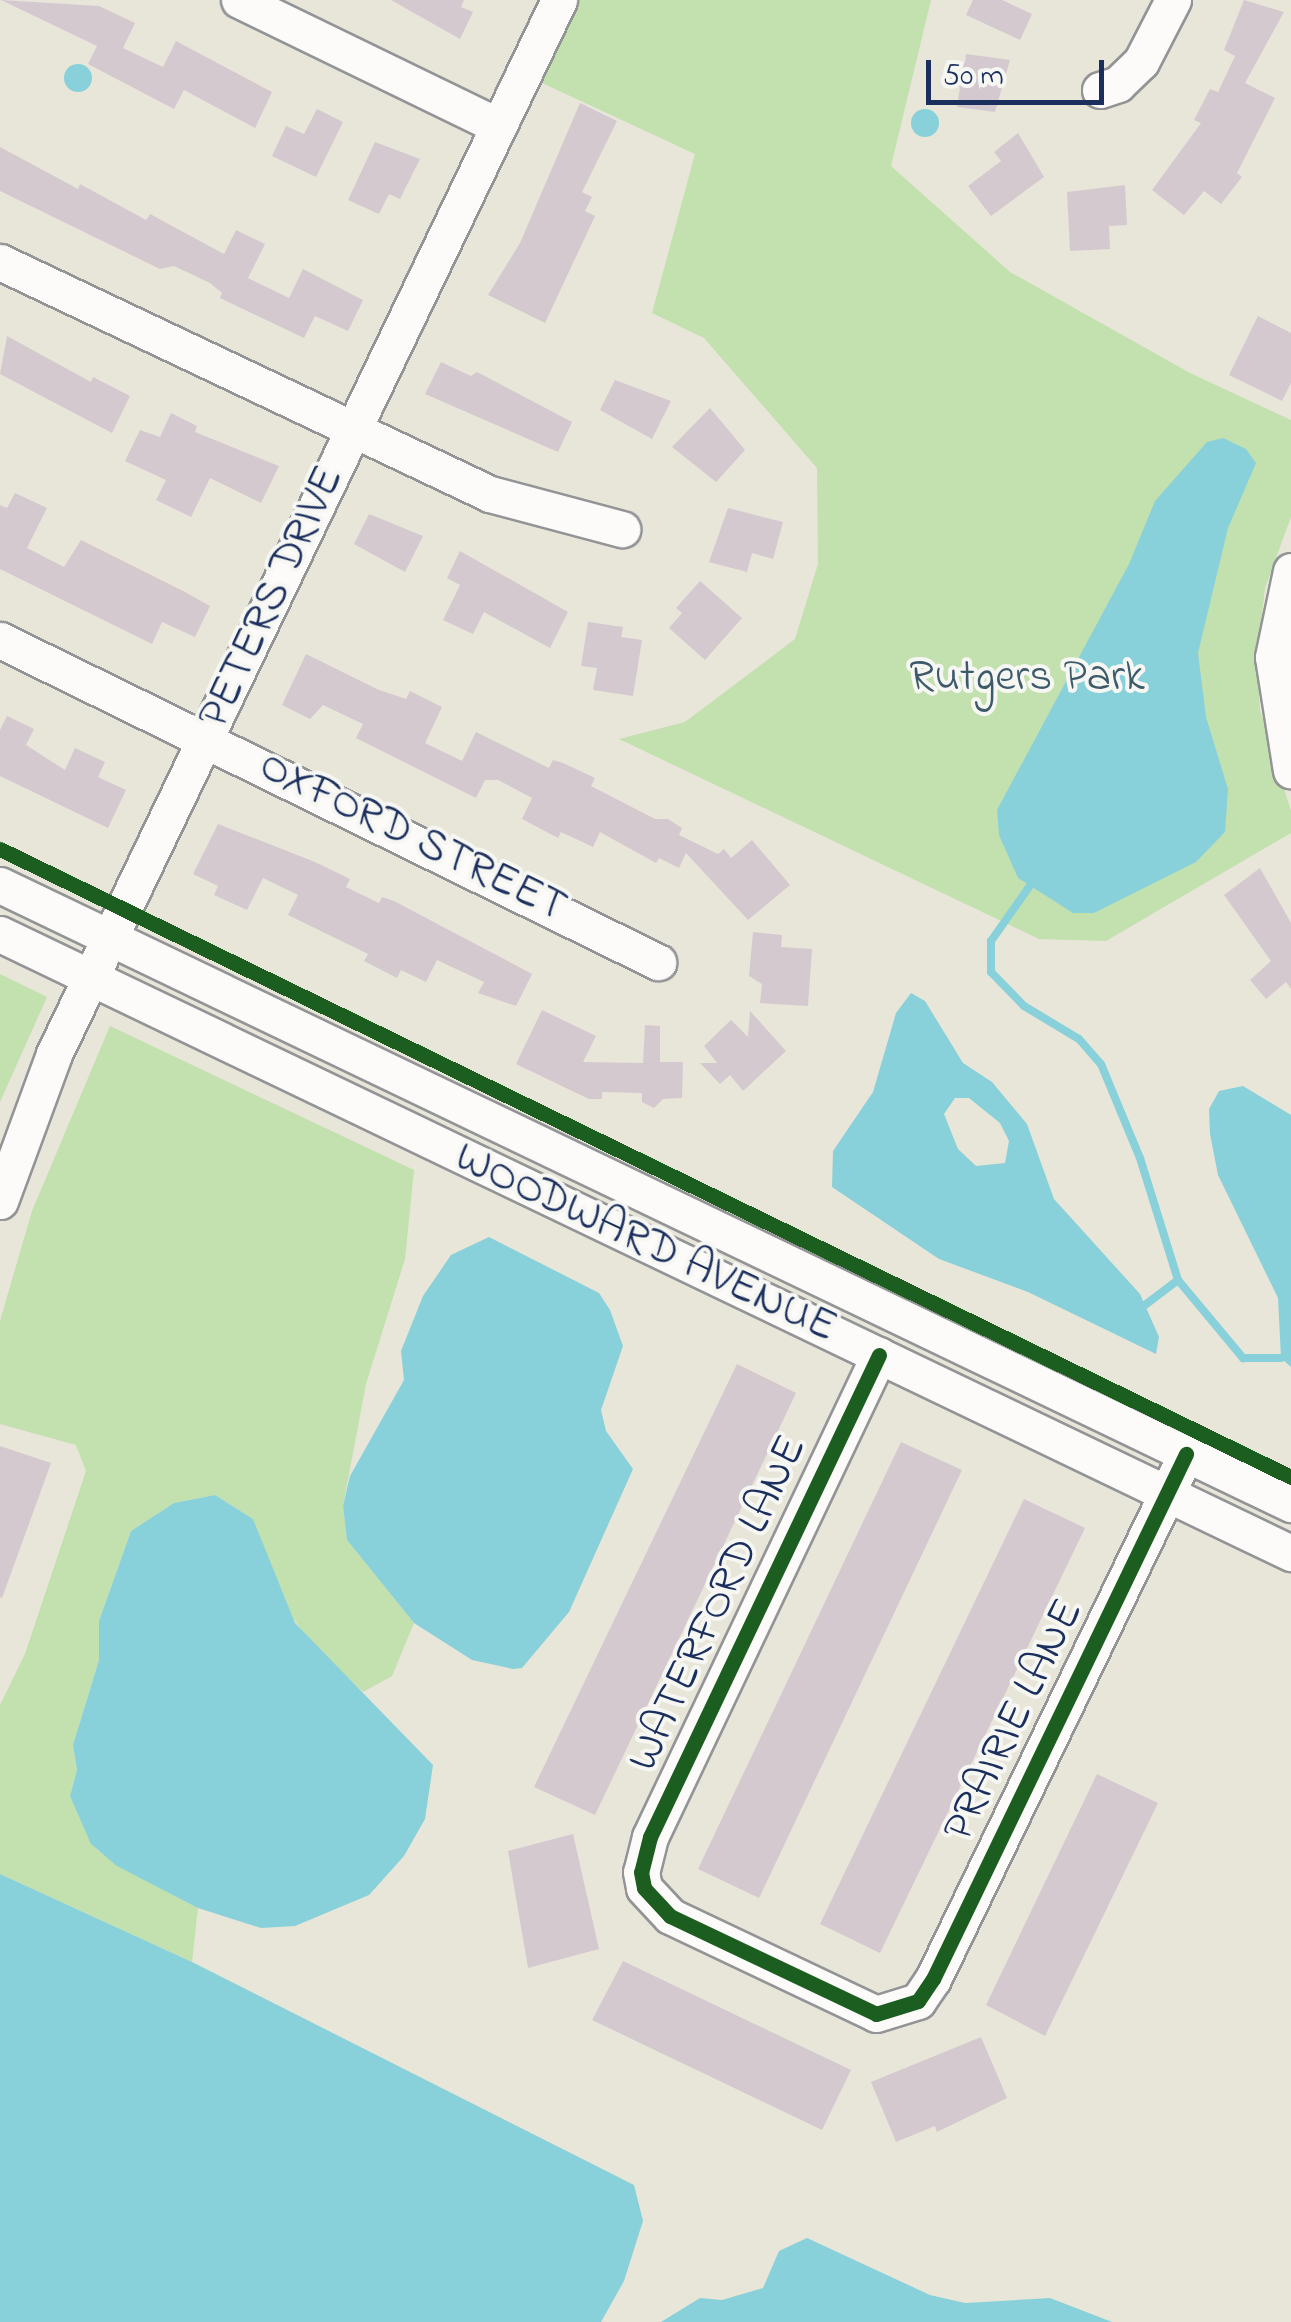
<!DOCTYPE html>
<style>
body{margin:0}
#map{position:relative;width:1291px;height:2322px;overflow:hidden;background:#e8e5d9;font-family:"Indie Flower",sans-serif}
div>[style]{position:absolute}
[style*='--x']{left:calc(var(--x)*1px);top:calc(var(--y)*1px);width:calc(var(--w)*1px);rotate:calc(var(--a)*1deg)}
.green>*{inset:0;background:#c3e0af}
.water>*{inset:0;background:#88d1da}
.round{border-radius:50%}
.stream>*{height:8px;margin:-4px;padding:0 4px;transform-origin:4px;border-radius:4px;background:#88d1da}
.building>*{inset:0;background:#d5c9d0}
.roads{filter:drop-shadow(2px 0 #929496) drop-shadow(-2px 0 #929496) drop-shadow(0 2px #929496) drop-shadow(0 -2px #929496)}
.minor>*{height:35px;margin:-17.5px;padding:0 17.5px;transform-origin:17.5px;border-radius:17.5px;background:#fcfbf9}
.cycleway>*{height:15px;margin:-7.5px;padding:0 7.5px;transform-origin:7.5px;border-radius:7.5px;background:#1b5e20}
span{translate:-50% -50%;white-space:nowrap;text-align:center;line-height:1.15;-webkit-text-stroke:8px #f6f6f2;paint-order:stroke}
.street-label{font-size:45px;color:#1b2f5e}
.park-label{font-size:45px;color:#3d5a6a}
.scale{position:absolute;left:926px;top:60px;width:178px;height:45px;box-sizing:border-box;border:5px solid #1b2f5e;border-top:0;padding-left:12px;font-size:30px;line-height:35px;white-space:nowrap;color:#1b2f5e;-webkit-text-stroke:8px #f6f6f2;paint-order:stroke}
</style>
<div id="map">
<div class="green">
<div style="clip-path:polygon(580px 0,931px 0,891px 166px,1010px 272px,1190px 373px,1291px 420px,1291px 517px,1265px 588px,1257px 660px,1260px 710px,1291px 811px,1291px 833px,1106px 941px,1039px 939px,619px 739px,685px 722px,795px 639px,818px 564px,817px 468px,704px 338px,652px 313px,695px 154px,540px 82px)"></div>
<div style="clip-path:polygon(0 974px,47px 997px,0 1102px)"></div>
<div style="clip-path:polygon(110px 1026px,414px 1170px,405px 1259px,366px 1384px,343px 1506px,347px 1540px,414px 1623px,392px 1676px,363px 1692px,312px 1644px,283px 1605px,253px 1519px,215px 1495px,174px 1503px,131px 1531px,99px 1621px,99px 1660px,73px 1745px,77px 1770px,70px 1796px,97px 1850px,198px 1908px,192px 1962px,0 1874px,0 1705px,25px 1654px,86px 1471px,76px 1445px,0 1424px,0 1321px,32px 1211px)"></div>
</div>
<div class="water">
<div class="round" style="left:64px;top:64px;width:28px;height:28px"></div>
<div class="round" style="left:911px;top:109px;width:28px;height:28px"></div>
<div style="clip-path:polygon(1223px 438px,1246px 449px,1256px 463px,1228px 528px,1198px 653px,1206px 717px,1228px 789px,1225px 832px,1196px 862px,1094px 913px,1073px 913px,1018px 878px,999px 835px,997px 810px,1129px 564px,1155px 501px,1207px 442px)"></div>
<div style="clip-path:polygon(evenodd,911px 993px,925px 1001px,963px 1063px,992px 1082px,1027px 1124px,1054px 1199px,1140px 1294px,1159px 1337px,1156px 1354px,1028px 1292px,939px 1259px,832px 1187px,833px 1151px,873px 1092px,896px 1013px,911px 993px,955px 1098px,969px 1098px,1000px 1123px,1009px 1141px,1005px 1163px,976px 1166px,958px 1149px,944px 1114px,955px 1098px)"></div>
<div style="clip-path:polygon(1243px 1086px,1291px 1115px,1291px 1367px,1281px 1358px,1278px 1298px,1218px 1175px,1210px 1134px,1209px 1109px,1219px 1091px)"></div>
<div style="clip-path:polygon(489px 1237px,599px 1293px,610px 1310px,623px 1346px,601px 1410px,606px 1431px,633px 1469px,569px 1612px,522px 1668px,513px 1669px,472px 1660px,414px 1623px,347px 1540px,343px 1506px,350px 1476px,404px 1380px,401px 1351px,423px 1296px,451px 1255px)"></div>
<div style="clip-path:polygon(215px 1495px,253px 1519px,295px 1623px,433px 1765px,425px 1819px,404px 1856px,369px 1895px,295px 1926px,261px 1928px,198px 1908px,117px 1866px,91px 1844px,70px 1796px,77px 1770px,73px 1745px,99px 1660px,99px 1621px,131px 1531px,174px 1503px)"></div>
<div style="clip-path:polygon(0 1874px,192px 1962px,634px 2185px,643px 2221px,624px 2281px,601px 2322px,0 2322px)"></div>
<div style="clip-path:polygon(807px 2238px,930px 2295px,965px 2303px,1050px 2298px,1112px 2322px,661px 2322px,700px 2298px,722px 2300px,763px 2288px,779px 2251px)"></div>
</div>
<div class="stream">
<div style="--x:1029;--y:887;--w:66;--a:125.1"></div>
<div style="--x:991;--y:941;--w:31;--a:90"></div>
<div style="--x:991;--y:972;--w:47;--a:45.9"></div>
<div style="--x:1024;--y:1006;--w:64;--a:31"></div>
<div style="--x:1079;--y:1039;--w:33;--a:49"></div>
<div style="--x:1101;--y:1064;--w:102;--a:67.5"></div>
<div style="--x:1140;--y:1158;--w:128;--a:72.7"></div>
<div style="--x:1178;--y:1280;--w:102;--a:50.2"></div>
<div style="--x:1243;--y:1358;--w:38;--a:0"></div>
<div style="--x:1145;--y:1305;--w:41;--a:-37.1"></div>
</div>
<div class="building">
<div style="clip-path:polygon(1px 0,99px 6px,135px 23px,123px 48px,163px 67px,176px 41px,272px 92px,255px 128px,184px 90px,174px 109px,88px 64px,97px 46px)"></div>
<div style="clip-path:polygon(391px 0,464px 0,461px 7px,473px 12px,460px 39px)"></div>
<div style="clip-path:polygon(973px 0,1002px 0,1032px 14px,1020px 40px,966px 15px)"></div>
<div style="clip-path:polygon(1244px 0,1284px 12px,1245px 83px,1275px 98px,1237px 173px,1242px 177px,1221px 204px,1204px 191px,1184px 215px,1152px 190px,1201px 123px,1194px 120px,1210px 89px,1218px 92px,1235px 56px,1224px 50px)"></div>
<div style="clip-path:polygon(966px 54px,1010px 60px,995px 112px,957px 107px,960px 87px,948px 85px,952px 61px,965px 63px)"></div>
<div style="clip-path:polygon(580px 103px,617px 121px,582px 192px,592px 197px,585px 211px,595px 216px,545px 323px,488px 295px,520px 243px)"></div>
<div style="clip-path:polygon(317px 109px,343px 122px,316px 177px,272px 156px,286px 126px,304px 134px)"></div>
<div style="clip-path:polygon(1018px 133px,1044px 177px,991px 216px,968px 186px,1001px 161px,994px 152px)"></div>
<div style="clip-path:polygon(375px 142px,420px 159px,400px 199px,389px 194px,379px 214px,348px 200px)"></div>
<div style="clip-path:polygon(0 147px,78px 189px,80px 184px,146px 220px,150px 214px,224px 254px,236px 230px,265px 244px,248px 278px,289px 298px,303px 269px,363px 300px,348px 331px,315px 316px,304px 338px,220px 298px,222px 293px,210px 283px,174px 266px,160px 269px,0 191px)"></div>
<div style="clip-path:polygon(1125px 185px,1127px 225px,1109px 226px,1110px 249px,1070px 251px,1067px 192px)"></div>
<div style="clip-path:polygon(1258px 316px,1291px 333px,1291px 383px,1282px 401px,1229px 375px)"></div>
<div style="clip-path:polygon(7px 336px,91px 382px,93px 377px,130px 396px,112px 433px,0 374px)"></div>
<div style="clip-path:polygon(441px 362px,471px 376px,477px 372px,572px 422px,558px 452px,425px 394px)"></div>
<div style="clip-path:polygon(615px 380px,671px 401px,652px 439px,600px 410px)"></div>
<div style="clip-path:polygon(710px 408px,745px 450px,716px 482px,672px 447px)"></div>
<div style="clip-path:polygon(171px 413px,197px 426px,195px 432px,279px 466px,261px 503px,210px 478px,191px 517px,156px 500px,166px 480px,125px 461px,140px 430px,160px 437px)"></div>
<div style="clip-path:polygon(15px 493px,47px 508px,27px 548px,64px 567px,81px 540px,185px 592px,210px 606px,195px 637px,162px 622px,152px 644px,0 569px,0 505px,7px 508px)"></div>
<div style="clip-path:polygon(728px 508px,783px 522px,773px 559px,752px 553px,747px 572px,709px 562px)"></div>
<div style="clip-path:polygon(369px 514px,423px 536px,405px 572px,354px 544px)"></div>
<div style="clip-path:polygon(460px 551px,568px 612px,550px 648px,484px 612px,473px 634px,443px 620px,460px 585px,447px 578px)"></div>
<div style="clip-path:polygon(700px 581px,742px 618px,705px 660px,669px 628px,682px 613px,676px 608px)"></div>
<div style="clip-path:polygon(588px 622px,623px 627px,621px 637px,642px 640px,633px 696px,593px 690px,597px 668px,581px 666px)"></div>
<div style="clip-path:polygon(306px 654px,379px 690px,406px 699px,410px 691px,442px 707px,425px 743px,462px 761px,476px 732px,549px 768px,553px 760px,563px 763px,595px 778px,591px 786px,655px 819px,668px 819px,682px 828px,679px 835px,718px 854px,724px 849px,731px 858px,752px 840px,790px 885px,748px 920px,686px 853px,679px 868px,659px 858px,656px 863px,600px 832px,593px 847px,561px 832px,558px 838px,522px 819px,532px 798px,498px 780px,485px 780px,476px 798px,356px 738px,363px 724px,323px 705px,310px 719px,282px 705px)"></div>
<div style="clip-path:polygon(7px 716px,34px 729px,26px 745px,65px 770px,75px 748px,105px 762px,98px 777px,126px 790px,108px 828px,0 776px,0 730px)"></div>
<div style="clip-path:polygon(218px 824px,315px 862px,350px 879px,346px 887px,379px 903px,382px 897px,394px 901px,532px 974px,516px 1006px,478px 993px,484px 982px,437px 960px,426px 982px,401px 970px,397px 978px,364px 961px,368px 954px,288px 915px,298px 895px,263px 878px,247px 910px,214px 895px,218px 886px,193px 874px)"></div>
<div style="clip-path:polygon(1260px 868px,1291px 923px,1291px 989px,1286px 982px,1266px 999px,1250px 980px,1271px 961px,1224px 895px)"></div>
<div style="clip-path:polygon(753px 932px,782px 935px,781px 947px,812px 949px,808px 1006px,760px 1003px,762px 984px,749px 976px)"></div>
<div style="clip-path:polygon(542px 1010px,596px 1036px,583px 1062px,643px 1063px,645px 1025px,660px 1026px,660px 1062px,683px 1062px,682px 1098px,663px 1099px,654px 1108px,642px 1102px,642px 1093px,602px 1092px,602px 1099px,589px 1099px,516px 1064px)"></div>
<div style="clip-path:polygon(750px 1011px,786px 1051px,743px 1091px,730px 1075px,720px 1084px,700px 1063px,717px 1063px,704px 1046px,731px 1020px,748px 1037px)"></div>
<div style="clip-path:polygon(737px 1364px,796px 1393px,595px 1815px,534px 1787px)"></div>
<div style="clip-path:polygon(901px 1442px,962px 1470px,759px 1898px,698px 1869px)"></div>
<div style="clip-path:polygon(0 1446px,51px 1463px,2px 1598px,0 1597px)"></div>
<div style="clip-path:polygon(1024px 1499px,1085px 1528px,880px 1953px,820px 1924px)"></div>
<div style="clip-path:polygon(1097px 1774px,1158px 1803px,1045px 2036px,986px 2005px)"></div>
<div style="clip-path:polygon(573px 1834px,599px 1949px,528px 1968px,508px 1851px)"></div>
<div style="clip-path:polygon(623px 1961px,851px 2070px,822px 2130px,592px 2020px)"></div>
<div style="clip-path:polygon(981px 2037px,1007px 2098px,937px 2132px,935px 2126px,896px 2142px,871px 2082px)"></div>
</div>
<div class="roads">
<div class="minor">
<div style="--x:239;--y:0;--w:287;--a:25.9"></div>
<div style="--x:1100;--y:90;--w:19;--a:-18"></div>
<div style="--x:1118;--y:84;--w:32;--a:-44"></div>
<div style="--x:1141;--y:62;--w:70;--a:-62.7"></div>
<div style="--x:0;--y:262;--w:542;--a:25.34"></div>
<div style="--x:490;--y:494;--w:137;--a:14.9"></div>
<div style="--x:1291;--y:571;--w:88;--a:101.8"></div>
<div style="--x:1273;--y:657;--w:115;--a:81"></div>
<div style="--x:0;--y:640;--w:733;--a:26.08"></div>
<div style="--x:0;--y:885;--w:1432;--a:25.62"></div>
<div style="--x:0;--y:934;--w:1432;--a:25.62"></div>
<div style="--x:0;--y:1201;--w:157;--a:-69.8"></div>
<div style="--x:54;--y:1054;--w:1169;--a:-64.4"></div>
<div style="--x:879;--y:1355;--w:534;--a:115.41"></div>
<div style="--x:650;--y:1837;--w:36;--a:104"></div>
<div style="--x:641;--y:1872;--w:16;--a:79"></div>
<div style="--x:644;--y:1888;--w:38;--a:47"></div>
<div style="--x:670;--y:1916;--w:228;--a:25.4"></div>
<div style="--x:876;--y:2014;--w:44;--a:-17.2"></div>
<div style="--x:918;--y:2001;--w:27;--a:-56"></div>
<div style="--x:933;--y:1979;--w:583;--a:-64.27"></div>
</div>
</div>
<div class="cycleway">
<div style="--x:0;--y:849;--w:1436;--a:25.94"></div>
<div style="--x:879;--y:1355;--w:534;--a:115.41"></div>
<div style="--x:650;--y:1837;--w:36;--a:104"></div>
<div style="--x:641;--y:1872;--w:16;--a:79"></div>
<div style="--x:644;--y:1888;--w:38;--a:47"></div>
<div style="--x:670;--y:1916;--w:228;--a:25.4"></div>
<div style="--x:876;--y:2014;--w:44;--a:-17.2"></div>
<div style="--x:918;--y:2001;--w:27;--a:-56"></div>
<div style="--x:933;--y:1979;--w:583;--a:-64.27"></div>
</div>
<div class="street-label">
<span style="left:273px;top:598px;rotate:-65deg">PETERS DRIVE</span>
<span style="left:412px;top:838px;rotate:26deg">OXFORD STREET</span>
<span style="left:645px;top:1244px;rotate:25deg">WOODWARD AVENUE</span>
<span style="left:719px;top:1604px;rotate:-65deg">WATERFORD LANE</span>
<span style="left:1015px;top:1721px;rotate:-64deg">PRAIRIE LANE</span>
</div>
<div class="park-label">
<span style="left:1027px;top:679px">Rutgers Park</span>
</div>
<div class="scale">50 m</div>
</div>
